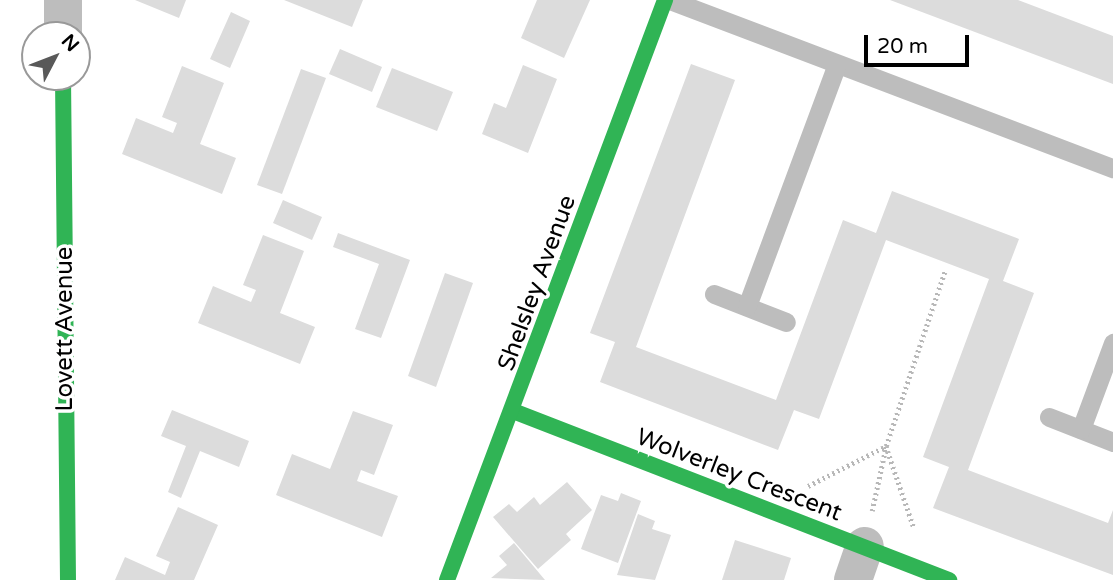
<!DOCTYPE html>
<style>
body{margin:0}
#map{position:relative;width:1113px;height:580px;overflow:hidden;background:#fff;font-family:"Varela Round",sans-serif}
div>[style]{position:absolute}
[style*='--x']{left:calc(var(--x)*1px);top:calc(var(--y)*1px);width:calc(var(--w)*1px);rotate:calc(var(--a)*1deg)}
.building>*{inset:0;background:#dcdcdc}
.path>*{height:4.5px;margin-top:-2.25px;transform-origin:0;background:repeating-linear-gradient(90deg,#b8b8b8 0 2px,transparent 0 5.5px)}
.lane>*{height:19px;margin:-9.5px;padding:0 9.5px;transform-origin:9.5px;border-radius:9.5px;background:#bdbdbd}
.street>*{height:38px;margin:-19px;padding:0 19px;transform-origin:19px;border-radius:19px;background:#bdbdbd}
.fast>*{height:16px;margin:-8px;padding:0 8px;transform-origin:8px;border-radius:8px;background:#30b455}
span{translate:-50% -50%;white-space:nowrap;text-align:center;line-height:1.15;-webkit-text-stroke:7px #fff;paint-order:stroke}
.street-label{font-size:24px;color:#000}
.north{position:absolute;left:21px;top:21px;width:70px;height:70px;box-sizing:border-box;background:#fff;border:2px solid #999;border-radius:50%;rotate:48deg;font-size:19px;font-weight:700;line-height:28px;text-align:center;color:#000}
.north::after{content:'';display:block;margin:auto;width:24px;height:32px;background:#595959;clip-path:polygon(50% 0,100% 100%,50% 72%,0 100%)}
.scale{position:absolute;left:864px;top:35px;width:105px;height:32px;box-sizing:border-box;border:4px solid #000;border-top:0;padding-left:9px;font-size:21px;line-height:24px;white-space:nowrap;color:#000;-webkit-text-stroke:5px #fff;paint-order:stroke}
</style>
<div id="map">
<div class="building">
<div style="clip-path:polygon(135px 0,186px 0,179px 18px)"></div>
<div style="clip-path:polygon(284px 0,363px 0,352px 27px)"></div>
<div style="clip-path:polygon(537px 0,590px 0,564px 58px,521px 38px)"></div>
<div style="clip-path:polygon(890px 0,1018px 0,1113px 36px,1113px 84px)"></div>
<div style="clip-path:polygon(231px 12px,250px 21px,230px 68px,210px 59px)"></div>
<div style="clip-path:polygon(340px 49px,382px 67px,372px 92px,329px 74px)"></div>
<div style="clip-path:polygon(691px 64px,735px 80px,636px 347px,776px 400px,843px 220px,876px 233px,892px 191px,1019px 239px,1003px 281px,1034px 293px,968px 470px,1108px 523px,1113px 510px,1113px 575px,933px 508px,949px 467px,923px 457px,989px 279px,886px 240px,819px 419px,794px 410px,778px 450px,600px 382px,615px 342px,590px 333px)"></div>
<div style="clip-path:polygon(523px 65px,557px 79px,528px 153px,482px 134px,494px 103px,506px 108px)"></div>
<div style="clip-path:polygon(182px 66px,224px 83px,200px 144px,236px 158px,222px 194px,122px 154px,136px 118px,173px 133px,177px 123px,162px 117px)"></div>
<div style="clip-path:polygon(392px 68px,453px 92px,437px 131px,376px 107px)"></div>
<div style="clip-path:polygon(301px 69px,326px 78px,282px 194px,257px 185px)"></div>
<div style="clip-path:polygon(283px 200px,322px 217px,312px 240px,273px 223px)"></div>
<div style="clip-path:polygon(338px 233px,410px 260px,381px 338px,355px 329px,379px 264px,333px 247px)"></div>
<div style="clip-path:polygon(263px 235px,304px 251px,280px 313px,315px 327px,300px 364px,198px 323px,213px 286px,251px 302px,256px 290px,243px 285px)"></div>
<div style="clip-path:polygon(445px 273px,473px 283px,436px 387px,408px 376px)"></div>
<div style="clip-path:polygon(172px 410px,249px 441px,239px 467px,200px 451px,181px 498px,168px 492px,186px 446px,161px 436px)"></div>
<div style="clip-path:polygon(353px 411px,393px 425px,374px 475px,361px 470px,357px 481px,398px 496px,382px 537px,276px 495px,292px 454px,330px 469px)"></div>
<div style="clip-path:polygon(567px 482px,592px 510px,566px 534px,571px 540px,538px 569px,493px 517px,509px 504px,517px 512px,534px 497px,540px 505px)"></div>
<div style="clip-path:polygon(621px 493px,641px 501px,618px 563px,581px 549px,601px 495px,618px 501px)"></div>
<div style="clip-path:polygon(178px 507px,218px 525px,194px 580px,115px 580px,125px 557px,165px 575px,170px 562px,156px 556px)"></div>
<div style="clip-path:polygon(638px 514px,655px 521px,652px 529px,671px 535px,655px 580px,617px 575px)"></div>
<div style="clip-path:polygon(735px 540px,791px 558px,784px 580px,722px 580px)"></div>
<div style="clip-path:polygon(514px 543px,545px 580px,491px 578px,507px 565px,499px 556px)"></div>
</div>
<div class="path">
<div style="--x:808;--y:486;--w:88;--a:-27.1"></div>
<div style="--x:886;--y:446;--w:87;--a:71.1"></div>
<div style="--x:872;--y:511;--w:66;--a:-77.8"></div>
<div style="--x:886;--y:446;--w:185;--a:-71.4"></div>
</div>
<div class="lane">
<div style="--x:670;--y:0;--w:474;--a:20.8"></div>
<div style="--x:714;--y:294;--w:77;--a:21.3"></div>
<div style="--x:747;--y:306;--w:258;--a:-69.6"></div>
<div style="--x:1049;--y:417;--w:69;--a:21.3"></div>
<div style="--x:1081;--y:429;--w:92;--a:-69.6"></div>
</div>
<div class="street">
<div style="--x:63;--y:0;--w:35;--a:90"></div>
<div style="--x:853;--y:580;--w:36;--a:-71"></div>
</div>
<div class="fast">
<div style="--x:63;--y:77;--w:503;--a:89.43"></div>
<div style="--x:513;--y:411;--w:468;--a:21.2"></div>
<div style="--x:447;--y:580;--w:620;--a:-69.4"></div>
</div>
<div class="street-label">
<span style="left:537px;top:283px;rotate:-70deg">Shelsley Avenue</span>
<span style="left:65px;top:329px;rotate:-90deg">Lovett Avenue</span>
<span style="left:739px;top:475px;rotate:21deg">Wolverley Crescent</span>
</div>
<div class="north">N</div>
<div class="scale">20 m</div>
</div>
